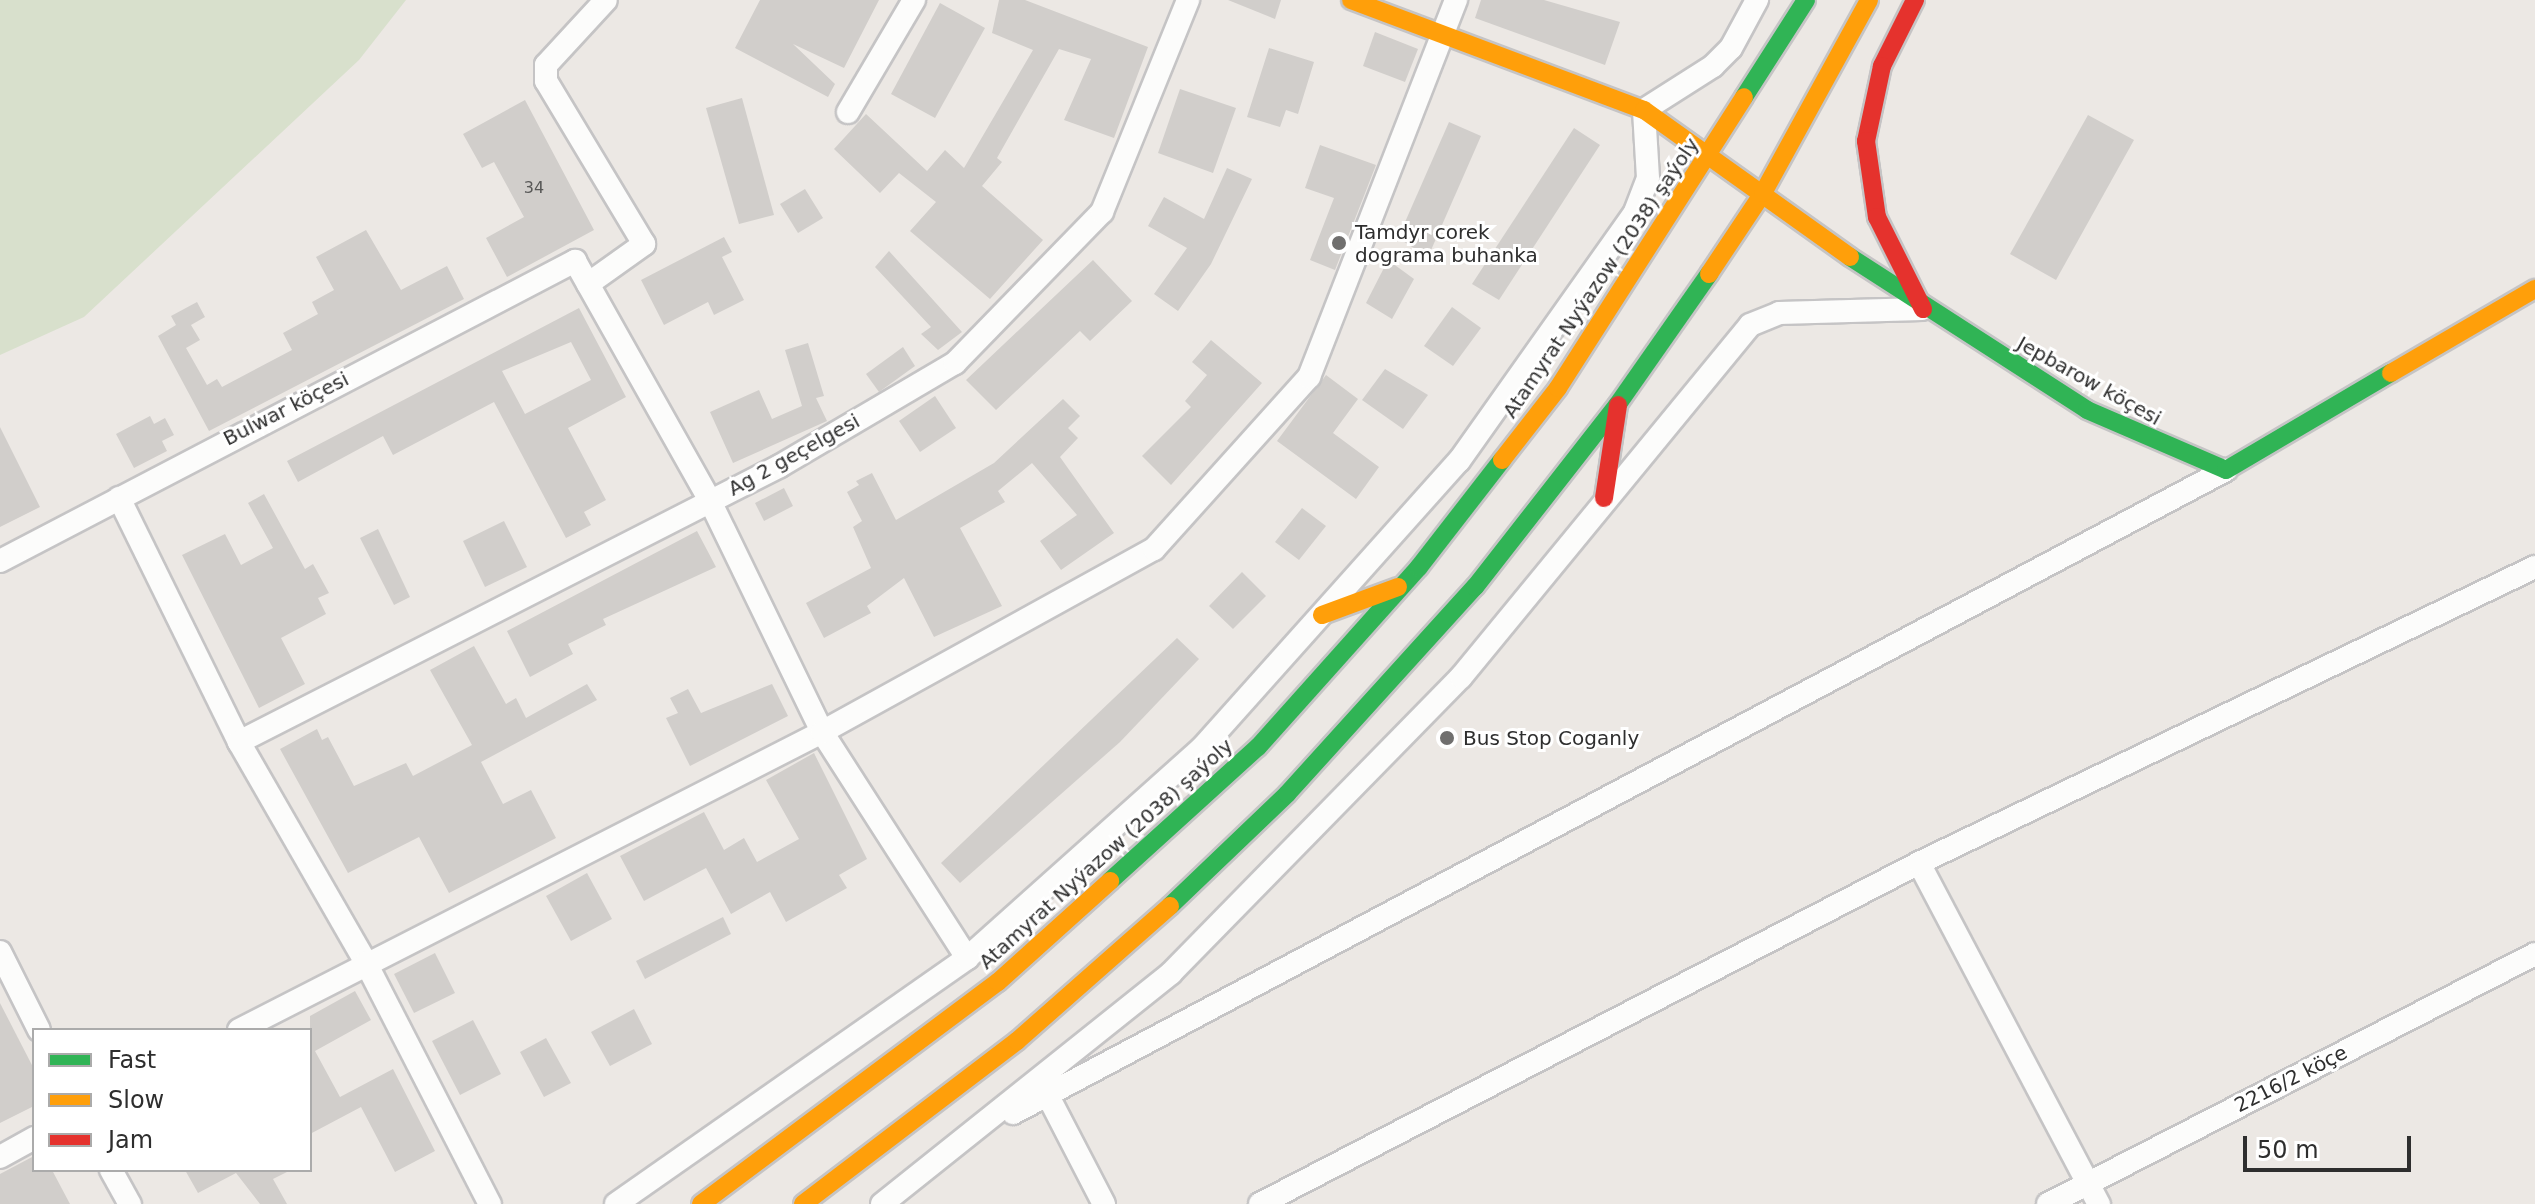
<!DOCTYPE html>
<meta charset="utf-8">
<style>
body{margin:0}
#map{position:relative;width:2535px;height:1204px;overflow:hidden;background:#ece8e4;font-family:"DejaVu Sans",sans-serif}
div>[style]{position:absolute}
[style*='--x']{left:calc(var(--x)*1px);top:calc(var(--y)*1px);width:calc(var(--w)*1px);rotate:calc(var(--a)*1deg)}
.cemetery>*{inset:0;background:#d8e0cc}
.building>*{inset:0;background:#d1cecb}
.roads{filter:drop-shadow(2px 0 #c5c4c5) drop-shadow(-2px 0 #c5c4c5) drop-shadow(0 2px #c5c4c5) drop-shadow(0 -2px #c5c4c5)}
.street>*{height:22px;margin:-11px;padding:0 11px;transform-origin:11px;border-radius:11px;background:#fcfcfb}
.fast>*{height:18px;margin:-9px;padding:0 9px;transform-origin:9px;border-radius:9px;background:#30b455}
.slow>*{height:18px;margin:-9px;padding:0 9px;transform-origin:9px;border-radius:9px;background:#ff9f0a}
.jam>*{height:18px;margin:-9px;padding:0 9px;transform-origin:9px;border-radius:9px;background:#e5322d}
.dots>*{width:22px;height:22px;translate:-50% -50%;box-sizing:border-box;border:4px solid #fff;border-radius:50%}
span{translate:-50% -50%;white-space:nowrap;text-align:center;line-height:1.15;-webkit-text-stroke:6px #fff;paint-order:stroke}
.number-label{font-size:16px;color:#585857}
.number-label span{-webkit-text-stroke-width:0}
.poi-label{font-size:20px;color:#2e2e2e}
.left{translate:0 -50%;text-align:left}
.street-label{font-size:20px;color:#2e2e2e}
.legend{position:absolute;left:32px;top:1028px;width:280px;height:144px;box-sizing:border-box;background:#fff;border:2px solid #ababab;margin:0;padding:10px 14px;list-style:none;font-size:24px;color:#2e2e2e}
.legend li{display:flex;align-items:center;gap:16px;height:40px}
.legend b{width:40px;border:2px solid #ababab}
.scale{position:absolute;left:2243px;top:1136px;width:168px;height:36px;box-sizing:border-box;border:4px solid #2e2e2e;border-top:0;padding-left:10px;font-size:24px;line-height:28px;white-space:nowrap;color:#2e2e2e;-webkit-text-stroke:6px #fff;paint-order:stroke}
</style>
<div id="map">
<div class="cemetery">
<div style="clip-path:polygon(0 0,406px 0,359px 60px,84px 317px,0 355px)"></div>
</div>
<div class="building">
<div style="clip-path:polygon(760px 0,879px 0,844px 68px,793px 44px,835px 84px,828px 97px,735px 48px)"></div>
<div style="clip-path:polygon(999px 0,1025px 0,1148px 47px,1114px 138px,1064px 120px,1091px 59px,1059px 49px,997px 158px,1002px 162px,982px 186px,1043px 240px,990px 299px,910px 231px,936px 202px,899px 173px,880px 193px,834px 149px,866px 114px,927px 171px,945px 150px,964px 168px,1033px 50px,992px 33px)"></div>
<div style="clip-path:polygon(1228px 0,1281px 0,1275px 19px)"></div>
<div style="clip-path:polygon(1481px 0,1544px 0,1620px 22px,1605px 65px,1475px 18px)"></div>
<div style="clip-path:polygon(940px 3px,985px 28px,935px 118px,891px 94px)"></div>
<div style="clip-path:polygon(1375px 32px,1418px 49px,1405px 82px,1363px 66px)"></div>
<div style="clip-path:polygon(1269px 48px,1314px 62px,1298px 114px,1286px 110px,1280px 127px,1247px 117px)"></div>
<div style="clip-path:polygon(1180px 89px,1236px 108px,1213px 173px,1158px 153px)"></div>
<div style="clip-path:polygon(742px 98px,774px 215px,739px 224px,706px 108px)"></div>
<div style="clip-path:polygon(525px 100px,594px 230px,507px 277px,486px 238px,524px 217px,494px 162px,482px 168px,463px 134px)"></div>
<div style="clip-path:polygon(2088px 115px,2134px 140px,2056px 280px,2010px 254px)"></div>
<div style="clip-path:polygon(1449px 122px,1481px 136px,1428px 257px,1398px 238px)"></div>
<div style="clip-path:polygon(1574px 128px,1600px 145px,1499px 300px,1472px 284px)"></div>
<div style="clip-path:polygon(1320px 145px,1376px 165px,1335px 270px,1310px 260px,1334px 198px,1305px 188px)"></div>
<div style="clip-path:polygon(1227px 168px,1252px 179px,1211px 264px,1178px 311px,1154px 294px,1187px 248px,1148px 226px,1164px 197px,1204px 219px)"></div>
<div style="clip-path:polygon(805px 189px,823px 218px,798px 233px,780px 204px)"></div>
<div style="clip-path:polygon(366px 230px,401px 290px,447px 266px,464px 299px,209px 431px,158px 336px,176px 325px,171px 316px,197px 302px,205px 317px,191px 325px,200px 340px,186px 348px,207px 385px,217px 379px,222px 387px,292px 350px,283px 333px,318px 314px,312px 302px,334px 290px,316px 257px)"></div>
<div style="clip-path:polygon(724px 237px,732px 252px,722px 257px,744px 300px,714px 315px,708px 302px,664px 325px,641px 280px)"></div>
<div style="clip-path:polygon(889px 251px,962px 332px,938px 350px,921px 334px,931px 327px,875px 267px)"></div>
<div style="clip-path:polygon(1093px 260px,1132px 301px,1090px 341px,1080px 331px,996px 410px,966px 380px)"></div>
<div style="clip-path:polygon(1388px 260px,1414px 279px,1392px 319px,1366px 303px)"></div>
<div style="clip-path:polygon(1452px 307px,1481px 328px,1453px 366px,1424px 346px)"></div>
<div style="clip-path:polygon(evenodd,579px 308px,626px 397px,568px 428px,606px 500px,584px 512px,591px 525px,566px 538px,494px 402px,393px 455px,383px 436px,298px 482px,287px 461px,579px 308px,571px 342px,591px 380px,525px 414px,502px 371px,571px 342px)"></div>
<div style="clip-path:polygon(1211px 340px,1262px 383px,1171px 485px,1142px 456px,1191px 407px,1185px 401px,1207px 375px,1192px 362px)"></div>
<div style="clip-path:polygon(808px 343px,824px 396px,816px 398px,827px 421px,733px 463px,710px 412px,759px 390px,772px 419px,802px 406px,785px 350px)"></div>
<div style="clip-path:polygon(903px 347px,915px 366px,879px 392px,866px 374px)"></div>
<div style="clip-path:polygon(1385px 369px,1428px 395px,1403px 429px,1362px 400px)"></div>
<div style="clip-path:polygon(1326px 375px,1358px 399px,1333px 433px,1379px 467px,1356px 499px,1277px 441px)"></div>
<div style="clip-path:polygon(935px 396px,956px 428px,920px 452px,899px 421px)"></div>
<div style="clip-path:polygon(1063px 399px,1080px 416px,1068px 428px,1078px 438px,1060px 457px,1114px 533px,1061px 570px,1040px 541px,1077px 515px,1032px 463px,998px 491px,1005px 502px,960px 528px,1002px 606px,934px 637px,904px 578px,867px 606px,871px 613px,824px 638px,806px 603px,871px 568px,853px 527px,862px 521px,847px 492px,859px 485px,856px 481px,872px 473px,896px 520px,994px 463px)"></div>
<div style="clip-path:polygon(150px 416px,154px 424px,165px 418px,174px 435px,162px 441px,167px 451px,134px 468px,116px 434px)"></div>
<div style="clip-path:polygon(0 427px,40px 507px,0 527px)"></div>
<div style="clip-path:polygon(784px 488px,793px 506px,764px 521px,755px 503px)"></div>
<div style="clip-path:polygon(264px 494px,305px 569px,313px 564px,329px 593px,318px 598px,326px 614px,281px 638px,305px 684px,259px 708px,182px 555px,225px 534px,241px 565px,273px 548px,248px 503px)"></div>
<div style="clip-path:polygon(1302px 508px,1326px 526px,1299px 560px,1275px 542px)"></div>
<div style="clip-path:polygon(504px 521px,527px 567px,485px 587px,463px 541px)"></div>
<div style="clip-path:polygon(378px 529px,410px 597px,394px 605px,360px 538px)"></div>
<div style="clip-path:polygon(697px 531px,716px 567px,603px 619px,606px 625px,568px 644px,573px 654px,530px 677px,507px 631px)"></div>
<div style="clip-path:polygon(1242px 572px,1266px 596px,1233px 629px,1209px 606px)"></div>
<div style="clip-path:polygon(1177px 638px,1199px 659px,1120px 742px,960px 883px,941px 863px)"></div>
<div style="clip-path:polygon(474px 646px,506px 704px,516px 698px,526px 718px,587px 684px,597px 700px,481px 762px,503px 804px,531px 790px,556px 838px,449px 893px,419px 837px,348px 873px,280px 749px,317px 729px,322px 740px,328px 737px,354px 786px,406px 763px,413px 776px,472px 745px,430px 670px)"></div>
<div style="clip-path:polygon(772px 684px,788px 716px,690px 766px,666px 718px,678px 713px,670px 698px,688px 689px,701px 713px)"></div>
<div style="clip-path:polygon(814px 753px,867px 859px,839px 875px,847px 888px,786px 922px,770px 892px,731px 914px,706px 868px,644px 901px,620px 856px,704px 812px,724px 850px,744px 838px,757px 862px,799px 839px,766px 780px)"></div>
<div style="clip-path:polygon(587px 873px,612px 919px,571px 941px,546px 896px)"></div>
<div style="clip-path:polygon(723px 917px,731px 934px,645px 979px,636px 961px)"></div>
<div style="clip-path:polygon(435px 953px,455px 993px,414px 1013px,394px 974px)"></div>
<div style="clip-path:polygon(355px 991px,371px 1020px,315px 1051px,340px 1097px,393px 1069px,435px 1151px,395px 1172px,361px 1107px,310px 1134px,310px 1016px)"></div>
<div style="clip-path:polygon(0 1003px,34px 1069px,34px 1106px,0 1123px)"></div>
<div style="clip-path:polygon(634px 1009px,652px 1044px,610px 1066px,591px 1032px)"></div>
<div style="clip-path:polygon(473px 1020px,501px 1074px,460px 1095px,432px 1041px)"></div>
<div style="clip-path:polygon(546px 1038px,571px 1083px,544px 1097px,520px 1052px)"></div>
<div style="clip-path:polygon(34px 1156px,34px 1170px,52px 1170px,70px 1204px,0 1204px,0 1174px)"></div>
<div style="clip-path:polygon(185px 1170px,291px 1170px,273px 1179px,287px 1204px,260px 1204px,236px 1173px,198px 1193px)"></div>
</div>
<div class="roads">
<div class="street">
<div style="--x:848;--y:112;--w:130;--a:-59.5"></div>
<div style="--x:588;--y:284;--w:69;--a:-35.5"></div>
<div style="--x:644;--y:244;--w:190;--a:-121"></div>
<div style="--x:546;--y:81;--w:16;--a:-90"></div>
<div style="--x:546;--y:65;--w:88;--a:-47.3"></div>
<div style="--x:119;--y:498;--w:272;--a:63.8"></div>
<div style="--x:239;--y:742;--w:255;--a:60.1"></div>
<div style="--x:366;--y:963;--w:271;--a:62.8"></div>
<div style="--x:0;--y:561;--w:649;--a:-27.55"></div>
<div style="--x:575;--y:261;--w:275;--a:60.6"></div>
<div style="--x:710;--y:501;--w:257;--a:64.1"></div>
<div style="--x:822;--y:732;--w:269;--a:57.3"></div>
<div style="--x:239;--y:742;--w:607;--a:-27.03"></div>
<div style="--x:780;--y:466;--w:203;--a:-30.5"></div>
<div style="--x:955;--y:363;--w:211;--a:-45.8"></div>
<div style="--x:1102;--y:212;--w:229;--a:-67.9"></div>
<div style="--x:1919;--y:863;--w:386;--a:62.2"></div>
<div style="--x:0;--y:952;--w:87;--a:63.4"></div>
<div style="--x:239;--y:1030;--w:655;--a:-27.07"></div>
<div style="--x:822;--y:732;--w:379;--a:-28.9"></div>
<div style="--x:1154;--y:549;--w:232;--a:-48"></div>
<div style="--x:1309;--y:377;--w:405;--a:-68.7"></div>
<div style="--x:1035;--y:1101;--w:14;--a:-21"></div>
<div style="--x:1048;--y:1096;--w:122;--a:62.6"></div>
<div style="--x:1013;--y:1113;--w:1373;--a:-27.93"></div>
<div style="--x:0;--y:1157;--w:39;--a:-29"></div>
<div style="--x:111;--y:1170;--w:39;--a:61"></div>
<div style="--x:616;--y:1204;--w:429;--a:-35"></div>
<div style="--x:967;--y:958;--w:315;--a:-41.8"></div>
<div style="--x:1202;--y:748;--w:385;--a:-48.2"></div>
<div style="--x:1459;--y:461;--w:305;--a:-54.7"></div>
<div style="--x:1635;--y:212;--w:36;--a:-69"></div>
<div style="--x:1648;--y:178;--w:68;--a:-93.4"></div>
<div style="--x:1644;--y:110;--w:82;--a:-32.5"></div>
<div style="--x:1713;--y:66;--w:25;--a:-45"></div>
<div style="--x:1731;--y:48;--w:55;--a:-61.6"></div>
<div style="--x:882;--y:1204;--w:370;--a:-38.6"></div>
<div style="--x:1171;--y:973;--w:414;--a:-45.6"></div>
<div style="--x:1461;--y:677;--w:455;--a:-50.6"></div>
<div style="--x:1750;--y:325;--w:31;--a:-22"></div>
<div style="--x:1779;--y:313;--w:143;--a:-1.6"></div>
<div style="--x:1260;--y:1204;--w:742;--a:-27.36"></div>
<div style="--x:1919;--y:863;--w:683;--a:-25.67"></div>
<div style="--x:2048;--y:1204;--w:547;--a:-27.17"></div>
</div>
<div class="fast">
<div style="--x:1744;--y:97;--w:115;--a:-57.4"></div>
<div style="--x:1850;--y:257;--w:282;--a:32.8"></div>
<div style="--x:2087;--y:410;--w:151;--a:23.3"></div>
<div style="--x:2226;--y:470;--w:191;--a:-30.5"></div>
<div style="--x:1110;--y:881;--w:200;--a:-42.2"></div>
<div style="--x:1258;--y:747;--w:241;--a:-48.2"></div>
<div style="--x:1419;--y:567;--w:135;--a:-52.2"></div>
<div style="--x:1170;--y:906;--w:162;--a:-43.7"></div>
<div style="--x:1287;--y:794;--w:280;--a:-47.8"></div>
<div style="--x:1475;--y:587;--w:232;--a:-52"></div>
<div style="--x:1618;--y:404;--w:159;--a:-55"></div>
</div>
<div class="slow">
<div style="--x:1351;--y:0;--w:313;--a:20.6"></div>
<div style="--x:1644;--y:110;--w:253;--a:35.5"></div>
<div style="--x:1709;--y:274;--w:97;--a:-56.3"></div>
<div style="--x:1763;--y:193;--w:220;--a:-61.2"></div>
<div style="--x:2391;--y:373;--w:167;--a:-30.3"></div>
<div style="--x:1502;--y:460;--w:91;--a:-52.1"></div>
<div style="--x:1558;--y:388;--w:345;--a:-57.4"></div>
<div style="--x:1322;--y:615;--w:81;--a:-20.2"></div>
<div style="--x:701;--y:1204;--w:371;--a:-36.8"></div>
<div style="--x:998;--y:982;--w:151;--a:-42"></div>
<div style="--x:803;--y:1204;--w:269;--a:-37.3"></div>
<div style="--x:1017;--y:1041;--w:204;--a:-41.4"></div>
</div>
<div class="jam">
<div style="--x:1915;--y:0;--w:74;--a:116.6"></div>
<div style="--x:1882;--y:66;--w:77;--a:102"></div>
<div style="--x:1866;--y:141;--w:77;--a:81.8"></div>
<div style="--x:1877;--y:217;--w:103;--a:63.4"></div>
<div style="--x:1604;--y:498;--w:94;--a:-81.4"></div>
</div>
</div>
<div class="dots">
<div style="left:1339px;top:243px;background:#706f6e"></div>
<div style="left:1447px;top:738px;background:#706f6e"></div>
</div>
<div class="number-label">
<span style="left:534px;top:188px">34</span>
</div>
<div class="poi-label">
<span class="left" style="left:1355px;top:244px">Tamdyr corek<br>dograma buhanka</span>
<span class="left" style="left:1463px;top:738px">Bus Stop Coganly</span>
</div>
<div class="street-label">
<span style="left:1601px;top:278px;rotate:-56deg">Atamyrat Nyýazow (2038) şaýoly</span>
<span style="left:2089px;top:381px;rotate:29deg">Jepbarow köçesi</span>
<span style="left:286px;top:409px;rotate:-27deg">Bulwar köçesi</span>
<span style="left:794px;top:455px;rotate:-29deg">Ag 2 geçelgesi</span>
<span style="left:1106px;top:854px;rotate:-42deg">Atamyrat Nyýazow (2038) şaýoly</span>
<span style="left:2291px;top:1079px;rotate:-27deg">2216/2 köçe</span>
</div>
<ul class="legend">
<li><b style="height:10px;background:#30b455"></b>Fast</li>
<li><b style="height:10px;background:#ff9f0a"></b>Slow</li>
<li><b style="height:10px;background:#e5322d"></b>Jam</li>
</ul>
<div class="scale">50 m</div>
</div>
